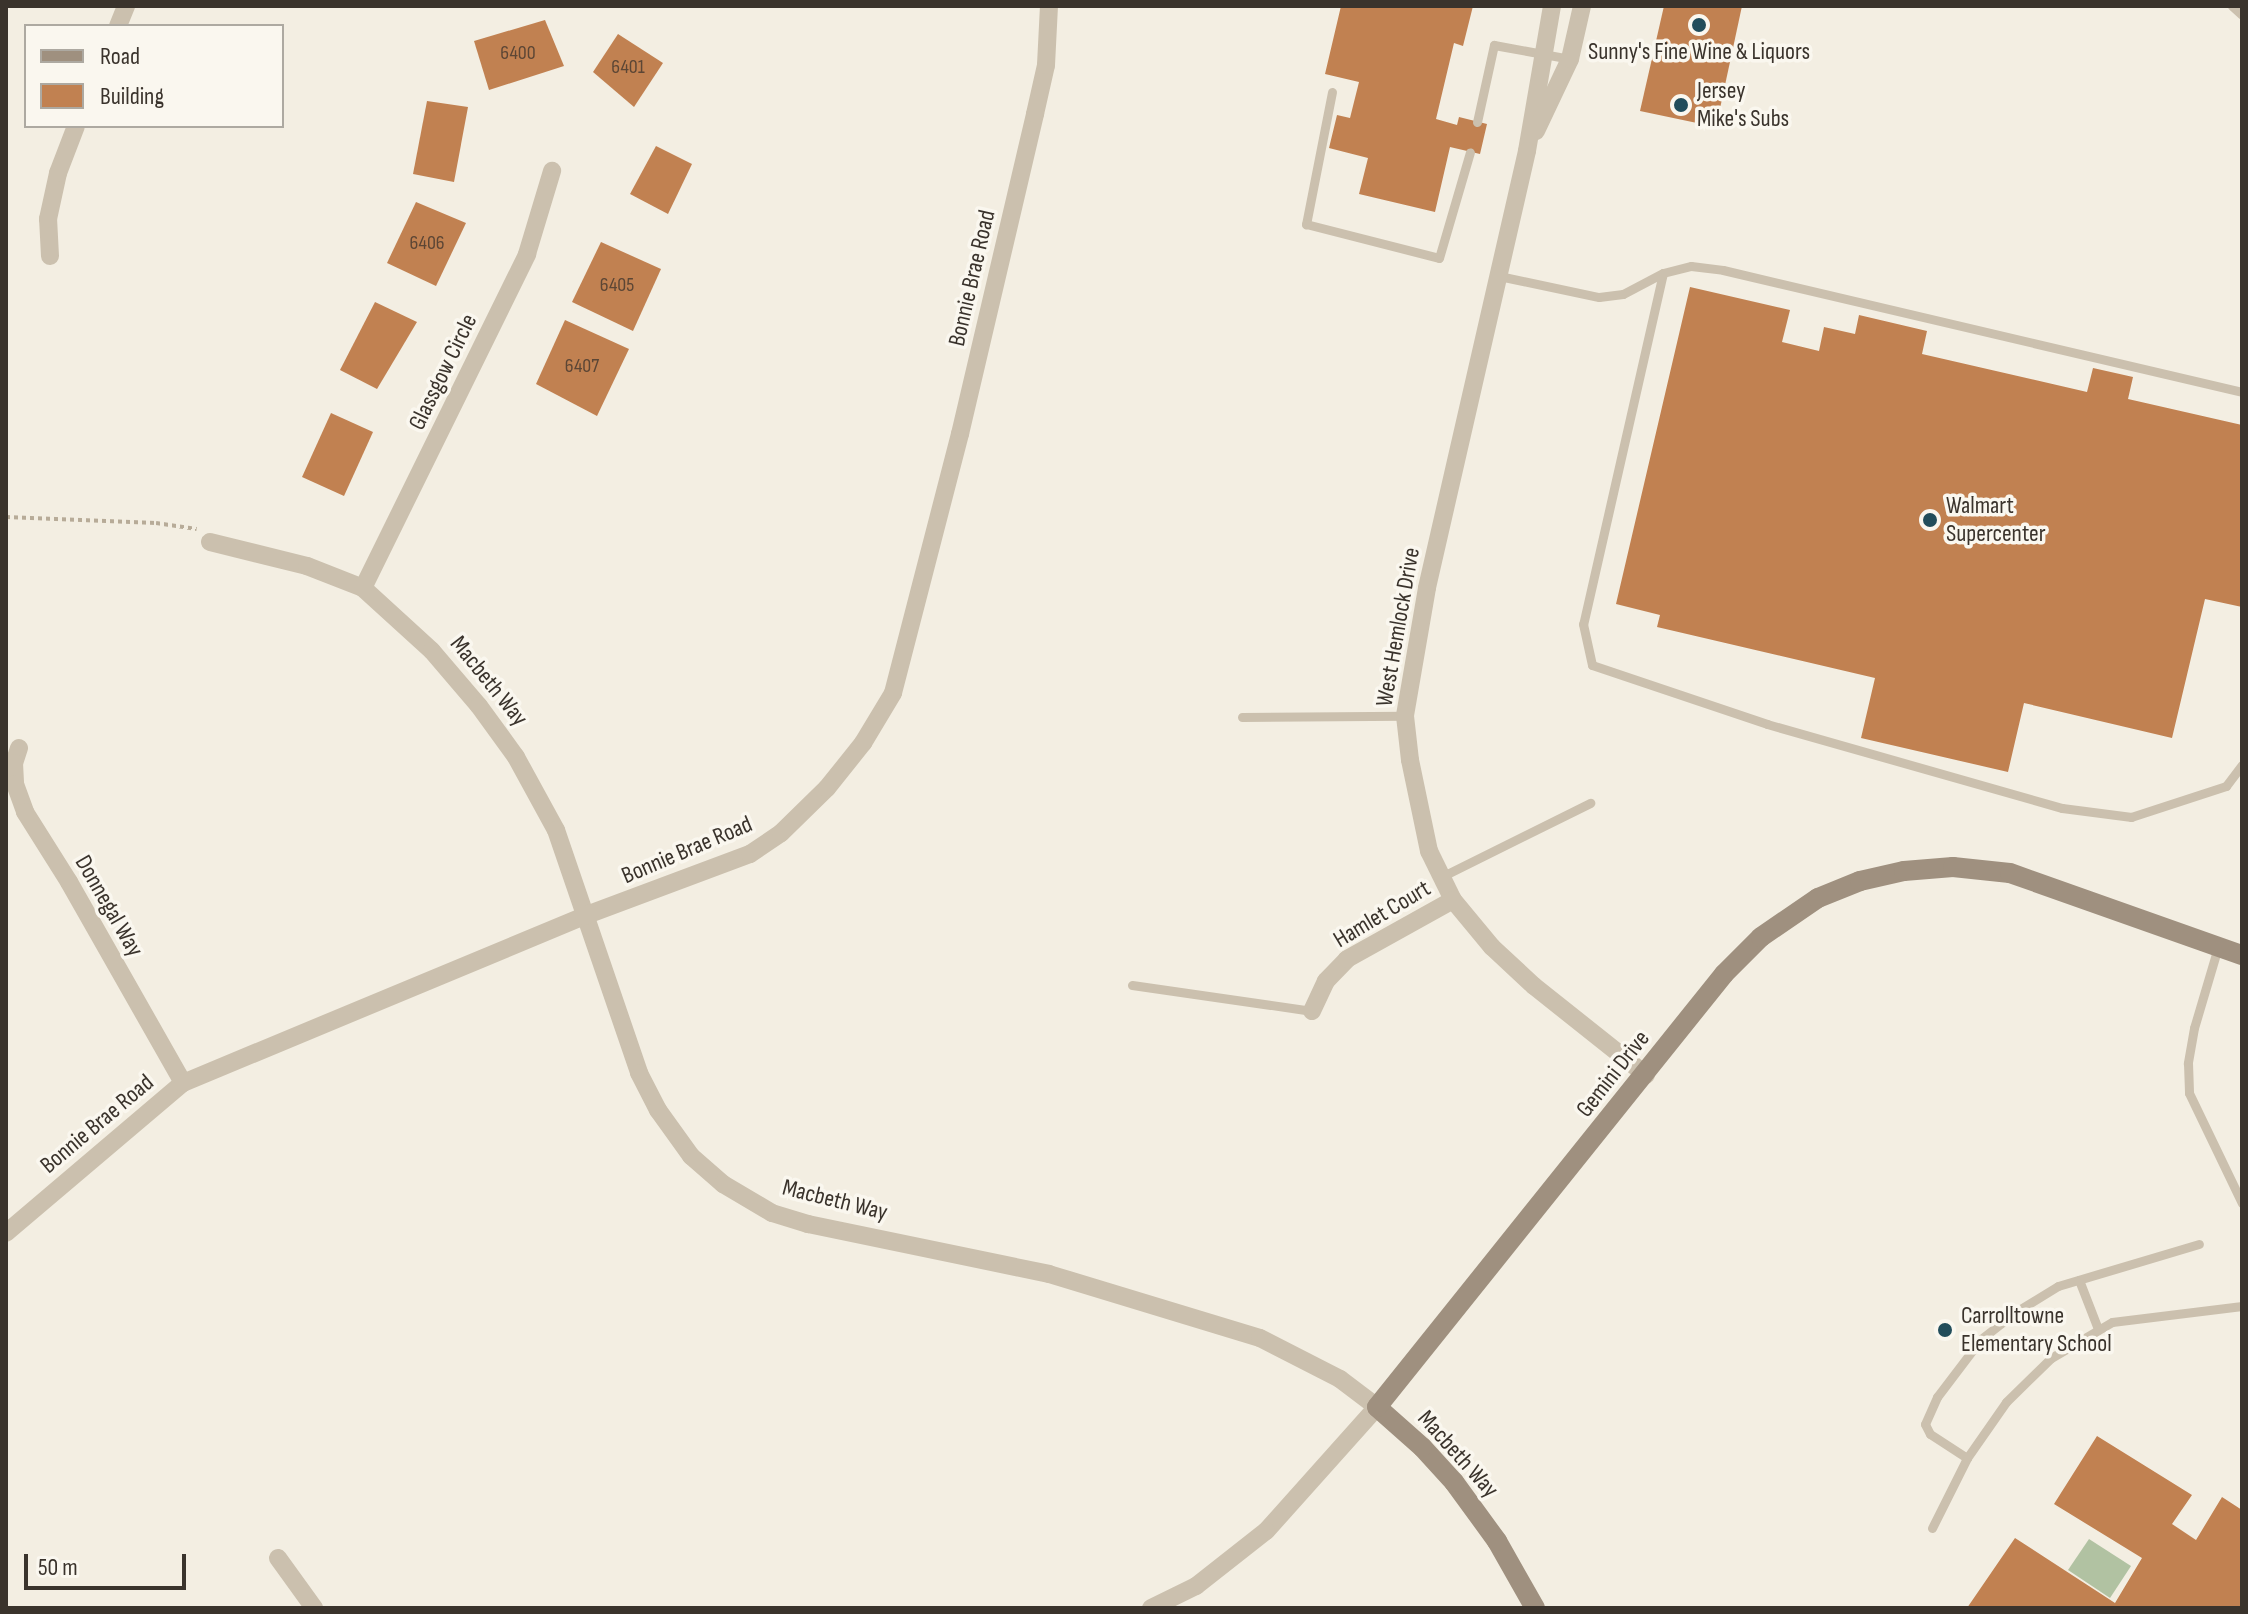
<!DOCTYPE html>
<style>
body{margin:0}
#map{position:relative;width:2248px;height:1614px;overflow:hidden;background:#f3eee2;font-family:"Sofia Sans Condensed",sans-serif}
div>[style]{position:absolute}
[style*='--x']{left:calc(var(--x)*1px);top:calc(var(--y)*1px);width:calc(var(--w)*1px);rotate:calc(var(--a)*1deg)}
.green>*{inset:0;background:#b1c2a2}
.building>*{inset:0;background:#c18151}
.path>*{height:4px;margin-top:-2px;transform-origin:0;background:repeating-linear-gradient(90deg,#b7ab98 0 4px,transparent 0 8px)}
.lane>*{height:9px;margin:-4.5px;padding:0 4.5px;transform-origin:4.5px;border-radius:4.5px;background:#cbc0ae}
.street>*{height:18px;margin:-9px;padding:0 9px;transform-origin:9px;border-radius:9px;background:#cbc0ae}
.secondary>*{height:20px;margin:-10px;padding:0 10px;transform-origin:10px;border-radius:10px;background:#9f907f}
.dots>*{width:22px;height:22px;translate:-50% -50%;box-sizing:border-box;border:4px solid #faf7ef;border-radius:50%}
span{translate:-50% -50%;white-space:nowrap;text-align:center;line-height:1.15;-webkit-text-stroke:7px #faf7ef;paint-order:stroke}
.number-label{font-size:20px;color:#5c4635}
.number-label span{-webkit-text-stroke-width:0}
.poi-label{font-size:24px;color:#3a332c}
.left{translate:0 -50%;text-align:left}
.street-label{font-size:24px;color:#3a332c}
.frame{position:absolute;inset:0;border:8px solid #3a332c;pointer-events:none}
.legend{position:absolute;left:24px;top:24px;width:260px;height:104px;box-sizing:border-box;background:#faf7ef;border:2px solid #ada9a1;margin:0;padding:10px 14px;list-style:none;font-size:24px;color:#3a332c}
.legend li{display:flex;align-items:center;gap:16px;height:40px}
.legend b{width:40px;border:2px solid #ada9a1}
.scale{position:absolute;left:24px;top:1554px;width:162px;height:36px;box-sizing:border-box;border:4px solid #3a332c;border-top:0;padding-left:10px;font-size:24px;line-height:28px;white-space:nowrap;color:#3a332c;-webkit-text-stroke:6px #faf7ef;paint-order:stroke}
</style>
<div id="map">
<div class="green">
<div style="clip-path:polygon(2089px 1539px,2131px 1566px,2110px 1598px,2068px 1570px)"></div>
</div>
<div class="building">
<div style="clip-path:polygon(1341px 6px,1473px 6px,1463px 46px,1454px 43px,1436px 119px,1457px 125px,1459px 117px,1487px 124px,1480px 154px,1450px 147px,1435px 212px,1359px 194px,1368px 158px,1329px 148px,1337px 115px,1350px 118px,1359px 82px,1325px 74px)"></div>
<div style="clip-path:polygon(1664px 6px,1742px 6px,1716px 127px,1640px 111px)"></div>
<div style="clip-path:polygon(545px 20px,564px 66px,489px 90px,474px 41px)"></div>
<div style="clip-path:polygon(618px 34px,663px 63px,634px 107px,593px 72px)"></div>
<div style="clip-path:polygon(427px 101px,468px 107px,454px 182px,413px 174px)"></div>
<div style="clip-path:polygon(656px 146px,692px 164px,668px 214px,630px 194px)"></div>
<div style="clip-path:polygon(416px 202px,466px 223px,436px 286px,387px 263px)"></div>
<div style="clip-path:polygon(601px 242px,661px 269px,633px 331px,572px 302px)"></div>
<div style="clip-path:polygon(1690px 287px,1790px 310px,1782px 342px,1819px 351px,1824px 327px,1855px 334px,1859px 315px,1927px 331px,1922px 354px,2087px 392px,2093px 368px,2133px 377px,2128px 399px,2242px 425px,2242px 607px,2205px 599px,2172px 738px,2024px 703px,2008px 772px,1861px 738px,1875px 678px,1657px 627px,1660px 615px,1616px 604px)"></div>
<div style="clip-path:polygon(375px 302px,417px 322px,377px 389px,340px 370px)"></div>
<div style="clip-path:polygon(565px 320px,629px 349px,597px 416px,536px 384px)"></div>
<div style="clip-path:polygon(331px 413px,373px 432px,344px 496px,302px 477px)"></div>
<div style="clip-path:polygon(2097px 1436px,2192px 1495px,2172px 1524px,2196px 1540px,2222px 1497px,2242px 1510px,2242px 1608px,1967px 1608px,2015px 1538px,2115px 1603px,2142px 1558px,2054px 1504px)"></div>
</div>
<div class="path">
<div style="--x:6;--y:517;--w:150;--a:2.3"></div>
<div style="--x:156;--y:523;--w:41;--a:8.3"></div>
</div>
<div class="lane">
<div style="--x:2232;--y:6;--w:13;--a:42"></div>
<div style="--x:1332;--y:92;--w:135;--a:101.1"></div>
<div style="--x:1306;--y:224;--w:137;--a:14.3"></div>
<div style="--x:1439;--y:258;--w:110;--a:-73.7"></div>
<div style="--x:1477;--y:122;--w:79;--a:-77.6"></div>
<div style="--x:1494;--y:45;--w:77;--a:10.4"></div>
<div style="--x:1663;--y:273;--w:360;--a:102.8"></div>
<div style="--x:1583;--y:624;--w:42;--a:77.6"></div>
<div style="--x:1592;--y:665;--w:185;--a:18.6"></div>
<div style="--x:1767;--y:724;--w:307;--a:15.9"></div>
<div style="--x:2062;--y:808;--w:70;--a:7.4"></div>
<div style="--x:2131;--y:817;--w:100;--a:-18.1"></div>
<div style="--x:2226;--y:786;--w:26;--a:-53"></div>
<div style="--x:1499;--y:276;--w:102;--a:11.9"></div>
<div style="--x:1599;--y:297;--w:24;--a:-7"></div>
<div style="--x:1623;--y:294;--w:45;--a:-27.7"></div>
<div style="--x:1663;--y:273;--w:29;--a:-14"></div>
<div style="--x:1691;--y:266;--w:32;--a:7"></div>
<div style="--x:1723;--y:270;--w:533;--a:13.23"></div>
<div style="--x:1242;--y:717;--w:163;--a:-0.4"></div>
<div style="--x:1439;--y:878;--w:169;--a:-26.4"></div>
<div style="--x:2218;--y:947;--w:84;--a:106.5"></div>
<div style="--x:2194;--y:1028;--w:36;--a:100"></div>
<div style="--x:2188;--y:1063;--w:30;--a:88"></div>
<div style="--x:2189;--y:1093;--w:122;--a:64.3"></div>
<div style="--x:1132;--y:985;--w:182;--a:8.2"></div>
<div style="--x:2079;--y:1280;--w:53;--a:68.8"></div>
<div style="--x:1967;--y:1458;--w:44;--a:-147"></div>
<div style="--x:1930;--y:1434;--w:11;--a:-117"></div>
<div style="--x:1925;--y:1424;--w:30;--a:-66"></div>
<div style="--x:1937;--y:1397;--w:73;--a:-52.8"></div>
<div style="--x:1981;--y:1339;--w:46;--a:-37.9"></div>
<div style="--x:2017;--y:1311;--w:48;--a:-31.4"></div>
<div style="--x:2058;--y:1286;--w:147;--a:-16.6"></div>
<div style="--x:1932;--y:1528;--w:78;--a:-63.4"></div>
<div style="--x:1967;--y:1458;--w:68;--a:-55.1"></div>
<div style="--x:2006;--y:1402;--w:63;--a:-44.4"></div>
<div style="--x:2051;--y:1358;--w:71;--a:-30.5"></div>
<div style="--x:2112;--y:1322;--w:131;--a:-7"></div>
</div>
<div class="street">
<div style="--x:1552;--y:6;--w:147;--a:99.8"></div>
<div style="--x:1527;--y:151;--w:448;--a:102.9"></div>
<div style="--x:1427;--y:588;--w:130;--a:99.8"></div>
<div style="--x:1405;--y:716;--w:44;--a:83.5"></div>
<div style="--x:1410;--y:760;--w:93;--a:78.2"></div>
<div style="--x:1429;--y:851;--w:55;--a:63.9"></div>
<div style="--x:1453;--y:900;--w:61;--a:50.3"></div>
<div style="--x:1492;--y:947;--w:57;--a:42.9"></div>
<div style="--x:1534;--y:986;--w:143;--a:38.5"></div>
<div style="--x:118;--y:26;--w:22;--a:-68"></div>
<div style="--x:1536;--y:131;--w:80;--a:-64.7"></div>
<div style="--x:1570;--y:59;--w:54;--a:-77.2"></div>
<div style="--x:50;--y:256;--w:37;--a:-93"></div>
<div style="--x:48;--y:219;--w:47;--a:-77.7"></div>
<div style="--x:58;--y:173;--w:50;--a:-69"></div>
<div style="--x:210;--y:542;--w:100;--a:13.9"></div>
<div style="--x:307;--y:566;--w:60;--a:21.4"></div>
<div style="--x:363;--y:588;--w:93;--a:42.4"></div>
<div style="--x:432;--y:651;--w:72;--a:49.5"></div>
<div style="--x:479;--y:706;--w:63;--a:54"></div>
<div style="--x:516;--y:757;--w:83;--a:61.3"></div>
<div style="--x:556;--y:830;--w:257;--a:71.1"></div>
<div style="--x:639;--y:1073;--w:42;--a:62.8"></div>
<div style="--x:658;--y:1110;--w:57;--a:54.3"></div>
<div style="--x:691;--y:1156;--w:43;--a:41.2"></div>
<div style="--x:723;--y:1184;--w:57;--a:30.6"></div>
<div style="--x:772;--y:1213;--w:38;--a:17"></div>
<div style="--x:808;--y:1224;--w:246;--a:11.7"></div>
<div style="--x:1049;--y:1274;--w:220;--a:16.9"></div>
<div style="--x:1260;--y:1338;--w:90;--a:27.1"></div>
<div style="--x:1340;--y:1379;--w:46;--a:37.1"></div>
<div style="--x:1377;--y:1407;--w:166;--a:131.8"></div>
<div style="--x:1266;--y:1531;--w:89;--a:141.8"></div>
<div style="--x:1196;--y:1586;--w:50;--a:153.9"></div>
<div style="--x:363;--y:588;--w:372;--a:-63.8"></div>
<div style="--x:527;--y:254;--w:87;--a:-73.2"></div>
<div style="--x:19;--y:748;--w:16;--a:108"></div>
<div style="--x:14;--y:763;--w:21;--a:87"></div>
<div style="--x:15;--y:784;--w:30;--a:70"></div>
<div style="--x:25;--y:812;--w:83;--a:57.8"></div>
<div style="--x:69;--y:882;--w:231;--a:60.4"></div>
<div style="--x:1312;--y:1011;--w:33;--a:-65"></div>
<div style="--x:1326;--y:981;--w:30;--a:-46"></div>
<div style="--x:1347;--y:959;--w:121;--a:-29.1"></div>
<div style="--x:6;--y:1233;--w:232;--a:-40.3"></div>
<div style="--x:183;--y:1083;--w:434;--a:-22.6"></div>
<div style="--x:584;--y:916;--w:177;--a:-20.5"></div>
<div style="--x:750;--y:854;--w:37;--a:-34"></div>
<div style="--x:781;--y:833;--w:64;--a:-44.4"></div>
<div style="--x:827;--y:788;--w:58;--a:-51.3"></div>
<div style="--x:863;--y:743;--w:58;--a:-59"></div>
<div style="--x:893;--y:693;--w:268;--a:-75.5"></div>
<div style="--x:960;--y:434;--w:329;--a:-76.8"></div>
<div style="--x:1035;--y:114;--w:50;--a:-77.3"></div>
<div style="--x:1046;--y:65;--w:59;--a:-87.1"></div>
<div style="--x:278;--y:1558;--w:62;--a:54.2"></div>
</div>
<div class="secondary">
<div style="--x:1535;--y:1608;--w:77;--a:-119.6"></div>
<div style="--x:1497;--y:1541;--w:73;--a:-126.1"></div>
<div style="--x:1454;--y:1482;--w:47;--a:-132.4"></div>
<div style="--x:1422;--y:1447;--w:60;--a:-138.4"></div>
<div style="--x:1377;--y:1407;--w:555;--a:-51.29"></div>
<div style="--x:1724;--y:974;--w:52;--a:-45"></div>
<div style="--x:1761;--y:937;--w:69;--a:-34.4"></div>
<div style="--x:1818;--y:898;--w:45;--a:-22"></div>
<div style="--x:1860;--y:881;--w:45;--a:-12.8"></div>
<div style="--x:1904;--y:871;--w:49;--a:-4.7"></div>
<div style="--x:1953;--y:867;--w:57;--a:6"></div>
<div style="--x:2010;--y:873;--w:246;--a:19.5"></div>
</div>
<div class="dots">
<div style="left:1699px;top:25px;background:#224d5b"></div>
<div style="left:1681px;top:105px;background:#224d5b"></div>
<div style="left:1930px;top:520px;background:#224d5b"></div>
<div style="left:1945px;top:1330px;background:#224d5b"></div>
</div>
<div class="number-label">
<span style="left:518px;top:53px">6400</span>
<span style="left:628px;top:67px">6401</span>
<span style="left:427px;top:243px">6406</span>
<span style="left:617px;top:285px">6405</span>
<span style="left:582px;top:366px">6407</span>
</div>
<div class="poi-label">
<span style="left:1699px;top:52px">Sunny's Fine Wine &amp; Liquors</span>
<span class="left" style="left:1697px;top:105px">Jersey<br>Mike's Subs</span>
<span class="left" style="left:1946px;top:520px">Walmart<br>Supercenter</span>
<span class="left" style="left:1961px;top:1330px">Carrolltowne<br>Elementary School</span>
</div>
<div class="street-label">
<span style="left:972px;top:278px;rotate:-77deg">Bonnie Brae Road</span>
<span style="left:443px;top:372px;rotate:-64deg">Glassgow Circle</span>
<span style="left:1398px;top:627px;rotate:-80deg">West Hemlock Drive</span>
<span style="left:489px;top:681px;rotate:51deg">Macbeth Way</span>
<span style="left:687px;top:850px;rotate:-23deg">Bonnie Brae Road</span>
<span style="left:109px;top:906px;rotate:60deg">Donnegal Way</span>
<span style="left:1382px;top:914px;rotate:-31deg">Hamlet Court</span>
<span style="left:1613px;top:1074px;rotate:-52deg">Gemini Drive</span>
<span style="left:97px;top:1124px;rotate:-40deg">Bonnie Brae Road</span>
<span style="left:835px;top:1200px;rotate:14deg">Macbeth Way</span>
<span style="left:1458px;top:1454px;rotate:48deg">Macbeth Way</span>
</div>
<div class="frame"></div>
<ul class="legend">
<li><b style="height:10px;background:#9f907f"></b>Road</li>
<li><b style="height:22px;background:#c18151"></b>Building</li>
</ul>
<div class="scale">50 m</div>
</div>
